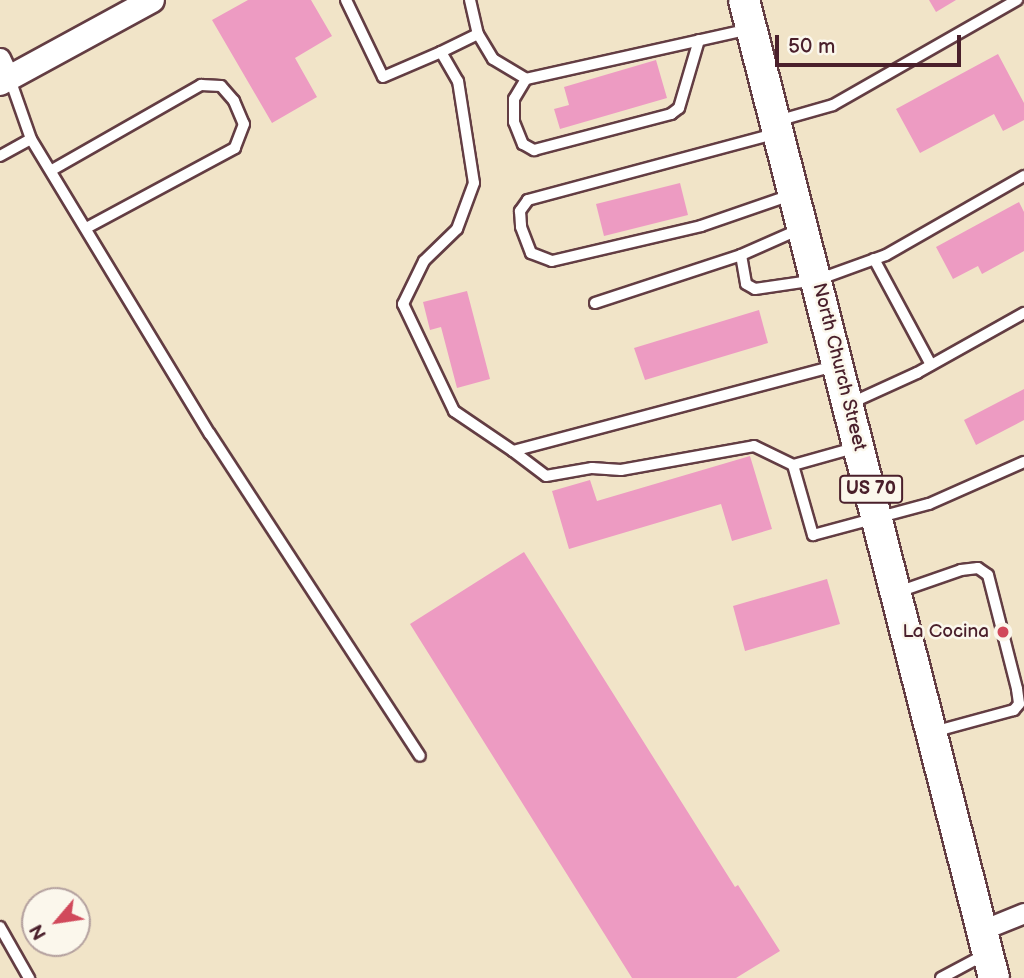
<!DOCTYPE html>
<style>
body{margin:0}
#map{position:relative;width:1024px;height:978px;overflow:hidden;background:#f1e4c8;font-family:"Balsamiq Sans",sans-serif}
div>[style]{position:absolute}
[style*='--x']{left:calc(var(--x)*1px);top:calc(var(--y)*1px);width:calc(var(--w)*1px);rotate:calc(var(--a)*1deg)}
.building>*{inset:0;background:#ed9bc2}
.roads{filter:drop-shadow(2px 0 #633d43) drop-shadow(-2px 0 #633d43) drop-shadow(0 2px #633d43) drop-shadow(0 -2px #633d43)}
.service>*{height:10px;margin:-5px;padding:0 5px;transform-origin:5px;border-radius:5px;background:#fff}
.minor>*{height:19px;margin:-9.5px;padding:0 9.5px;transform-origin:9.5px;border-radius:9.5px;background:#fff}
.tertiary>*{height:24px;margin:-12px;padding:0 12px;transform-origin:12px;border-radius:12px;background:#fff}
.primary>*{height:30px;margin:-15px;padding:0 15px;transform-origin:15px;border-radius:15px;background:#fff}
.dots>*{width:19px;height:19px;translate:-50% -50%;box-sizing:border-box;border:4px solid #fbf7ec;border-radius:50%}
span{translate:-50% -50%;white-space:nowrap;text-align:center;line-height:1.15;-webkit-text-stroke:5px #fbf7ec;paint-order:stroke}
.shield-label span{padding:2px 5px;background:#fbf7ec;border:2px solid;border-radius:5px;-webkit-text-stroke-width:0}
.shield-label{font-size:18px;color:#4a1f2b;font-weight:700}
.street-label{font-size:19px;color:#4a1f2b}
.poi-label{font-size:19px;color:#4a1f2b}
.right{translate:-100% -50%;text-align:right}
.north{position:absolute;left:21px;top:887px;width:70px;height:70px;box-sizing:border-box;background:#fbf7ec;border:2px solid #b4a19f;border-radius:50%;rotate:241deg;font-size:19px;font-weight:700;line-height:28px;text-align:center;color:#4a1f2b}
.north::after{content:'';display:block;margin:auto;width:24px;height:32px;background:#d1495b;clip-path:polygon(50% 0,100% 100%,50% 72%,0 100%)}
.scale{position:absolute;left:775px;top:35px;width:186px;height:32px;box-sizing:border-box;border:4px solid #4a1f2b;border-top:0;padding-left:9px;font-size:21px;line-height:24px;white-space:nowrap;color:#4a1f2b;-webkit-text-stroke:5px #fbf7ec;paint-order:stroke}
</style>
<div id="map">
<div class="building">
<div style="clip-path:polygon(248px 0,311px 0,332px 36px,295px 58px,317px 97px,272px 123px,212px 20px)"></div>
<div style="clip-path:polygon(929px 0,956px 0,936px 12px)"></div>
<div style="clip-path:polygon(998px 54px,1024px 103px,1024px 120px,1003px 131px,994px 114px,920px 153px,896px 109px)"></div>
<div style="clip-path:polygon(656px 60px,667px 98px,560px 129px,554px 109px,569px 105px,564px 87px)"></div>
<div style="clip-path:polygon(680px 183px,688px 215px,604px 236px,596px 204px)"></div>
<div style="clip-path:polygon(1019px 202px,1024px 212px,1024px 251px,982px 274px,978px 266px,953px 279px,936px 247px)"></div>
<div style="clip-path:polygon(467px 291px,490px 379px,457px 388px,441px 327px,430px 330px,423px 302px)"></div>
<div style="clip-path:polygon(759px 310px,768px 343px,645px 380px,634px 348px)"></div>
<div style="clip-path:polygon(1024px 389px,1024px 420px,976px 445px,964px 420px)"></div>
<div style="clip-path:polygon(750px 456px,772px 529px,732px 541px,721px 504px,569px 549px,552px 491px,590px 480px,597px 501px)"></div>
<div style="clip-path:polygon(524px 552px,735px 887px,738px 885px,780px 951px,736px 978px,632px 978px,410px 624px)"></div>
<div style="clip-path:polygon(827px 579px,840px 624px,745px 651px,733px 606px)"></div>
</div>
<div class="roads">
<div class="service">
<div style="--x:346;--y:0;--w:85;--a:64.3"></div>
<div style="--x:383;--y:77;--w:63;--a:-23.3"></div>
<div style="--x:441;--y:52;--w:34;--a:60"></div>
<div style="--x:458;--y:81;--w:103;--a:81.1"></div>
<div style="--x:474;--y:183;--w:49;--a:110.3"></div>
<div style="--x:457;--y:229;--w:46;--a:135.9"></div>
<div style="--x:424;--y:261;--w:48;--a:116"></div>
<div style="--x:403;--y:304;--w:119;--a:64.5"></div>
<div style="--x:454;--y:411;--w:71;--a:34.1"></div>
<div style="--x:513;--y:451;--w:333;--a:-14.8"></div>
<div style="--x:470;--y:0;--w:35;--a:77"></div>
<div style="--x:478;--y:34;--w:29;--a:59"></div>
<div style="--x:493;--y:59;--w:39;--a:31"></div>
<div style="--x:526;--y:79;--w:229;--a:-12.6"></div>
<div style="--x:441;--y:52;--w:41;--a:-25.9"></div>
<div style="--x:10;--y:79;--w:64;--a:70.7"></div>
<div style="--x:31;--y:139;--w:345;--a:58.8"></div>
<div style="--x:210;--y:434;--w:384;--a:56.9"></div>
<div style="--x:526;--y:79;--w:23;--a:121"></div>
<div style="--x:514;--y:99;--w:23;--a:90"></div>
<div style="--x:514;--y:122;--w:24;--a:68"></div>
<div style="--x:523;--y:144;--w:13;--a:29"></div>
<div style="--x:534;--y:150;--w:142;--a:-14.7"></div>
<div style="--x:671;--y:114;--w:10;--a:-37"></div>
<div style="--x:679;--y:108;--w:71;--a:-73.6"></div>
<div style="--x:777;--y:121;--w:58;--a:-15.9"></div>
<div style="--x:833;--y:105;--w:212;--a:-29.7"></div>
<div style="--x:774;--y:134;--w:255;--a:165"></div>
<div style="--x:528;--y:200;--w:14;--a:126"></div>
<div style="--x:520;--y:211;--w:16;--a:86"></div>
<div style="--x:521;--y:227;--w:28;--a:69"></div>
<div style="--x:531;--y:253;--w:22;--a:21"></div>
<div style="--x:552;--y:261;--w:153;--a:-13.2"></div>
<div style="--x:701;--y:226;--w:95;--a:-19"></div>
<div style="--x:0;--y:156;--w:35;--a:-29"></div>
<div style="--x:52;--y:170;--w:172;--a:-29.7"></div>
<div style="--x:201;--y:85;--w:20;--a:3"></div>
<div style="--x:221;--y:86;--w:20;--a:49"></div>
<div style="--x:234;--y:101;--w:25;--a:67"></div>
<div style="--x:244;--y:124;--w:26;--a:111"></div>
<div style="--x:235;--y:148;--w:167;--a:151.7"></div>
<div style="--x:800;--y:229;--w:64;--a:156.2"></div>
<div style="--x:741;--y:255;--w:29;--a:80"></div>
<div style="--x:746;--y:284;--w:10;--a:29"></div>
<div style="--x:755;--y:289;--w:63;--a:-8.3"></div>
<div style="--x:817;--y:280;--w:73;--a:-19.9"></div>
<div style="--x:886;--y:255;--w:159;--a:-29.8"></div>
<div style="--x:874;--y:259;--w:120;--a:61.7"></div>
<div style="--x:595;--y:303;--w:154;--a:-18.2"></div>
<div style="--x:849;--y:404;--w:75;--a:-24.5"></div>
<div style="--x:917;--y:373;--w:123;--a:-29.3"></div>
<div style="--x:854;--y:448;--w:63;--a:164.4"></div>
<div style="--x:793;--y:465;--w:73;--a:74.1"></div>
<div style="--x:813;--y:535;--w:120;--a:-15"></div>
<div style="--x:929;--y:504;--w:104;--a:-23.9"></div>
<div style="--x:513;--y:451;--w:41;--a:37.1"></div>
<div style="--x:546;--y:476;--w:47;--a:-9.9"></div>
<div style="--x:592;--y:468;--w:29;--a:4"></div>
<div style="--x:621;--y:470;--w:135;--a:-10.2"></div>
<div style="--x:754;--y:446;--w:43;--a:26"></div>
<div style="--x:898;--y:592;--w:67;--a:-19.2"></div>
<div style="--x:961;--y:570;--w:17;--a:-7"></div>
<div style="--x:978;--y:568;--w:12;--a:35"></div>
<div style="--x:988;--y:575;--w:118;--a:75.7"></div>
<div style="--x:1017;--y:689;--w:15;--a:82"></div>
<div style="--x:1019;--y:704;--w:8;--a:130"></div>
<div style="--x:1014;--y:710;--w:84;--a:164.8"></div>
<div style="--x:0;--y:927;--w:59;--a:60.4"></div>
<div style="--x:941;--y:978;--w:49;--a:-28.1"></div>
</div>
<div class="minor">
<div style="--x:0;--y:58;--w:23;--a:65"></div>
<div style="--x:982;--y:930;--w:45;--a:-22"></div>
</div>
<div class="tertiary">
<div style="--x:0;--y:83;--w:173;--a:-28.6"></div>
</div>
<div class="primary">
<div style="--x:744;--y:0;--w:1009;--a:75.66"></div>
</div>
</div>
<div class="dots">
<div style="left:1003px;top:632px;background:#d1495b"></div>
</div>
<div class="shield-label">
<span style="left:871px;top:489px">US 70</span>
</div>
<div class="street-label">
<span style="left:839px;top:367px;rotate:76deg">North Church Street</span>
</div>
<div class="poi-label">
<span class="right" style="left:989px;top:632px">La Cocina</span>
</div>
<div class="north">N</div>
<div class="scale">50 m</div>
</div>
